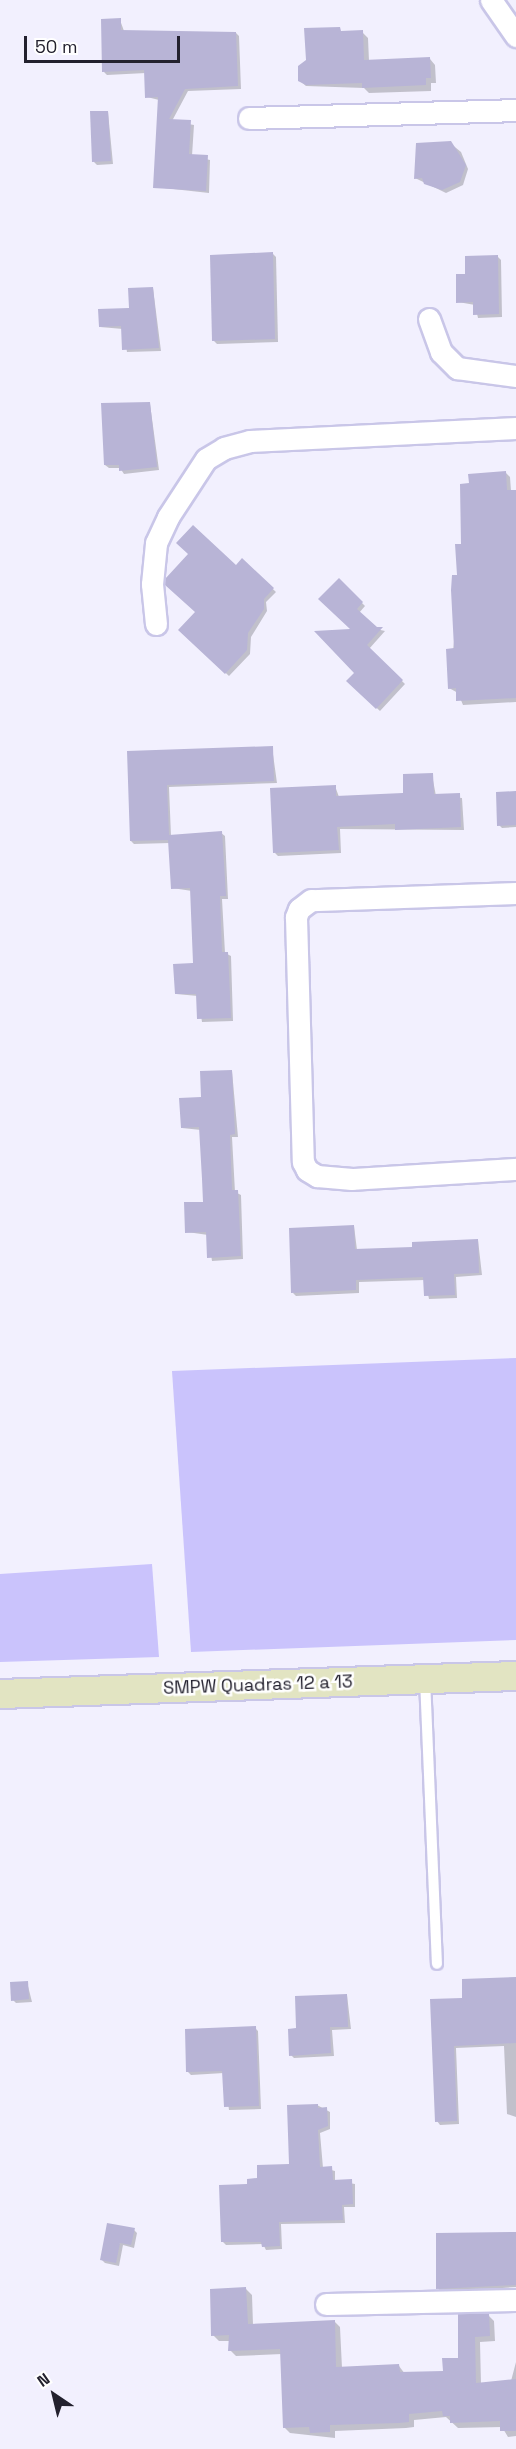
<!DOCTYPE html>
<style>
body{margin:0}
#map{position:relative;width:516px;height:2449px;overflow:hidden;background:#f2f0fe;font-family:"Space Grotesk",sans-serif}
div>[style]{position:absolute}
[style*='--x']{left:calc(var(--x)*1px);top:calc(var(--y)*1px);width:calc(var(--w)*1px);rotate:calc(var(--a)*1deg)}
.green>*{inset:0;background:#cac3fc}
.shadow>*{inset:0;background:#0003}
.building>*{inset:0;background:#b8b4d6}
.roads{filter:drop-shadow(2px 0 #c9c6e8) drop-shadow(-2px 0 #c9c6e8) drop-shadow(0 2px #c9c6e8) drop-shadow(0 -2px #c9c6e8)}
.lane>*{height:10px;margin:-5px;padding:0 5px;transform-origin:5px;border-radius:5px;background:#fff}
.street>*{height:21px;margin:-10.5px;padding:0 10.5px;transform-origin:10.5px;border-radius:10.5px;background:#fff}
.secondary>*{height:28px;margin:-14px;padding:0 14px;transform-origin:14px;border-radius:14px;background:#e2e4c2}
span{translate:-50% -50%;white-space:nowrap;text-align:center;line-height:1.15;-webkit-text-stroke:5px #fff;paint-order:stroke}
.street-label{font-size:18px;color:#23212e}
.north{position:absolute;left:24px;top:2365px;width:60px;height:60px;-webkit-text-stroke:4px #fff;paint-order:stroke;rotate:325deg;font-size:16px;font-weight:700;line-height:24px;text-align:center;color:#23212e}
.north::after{content:'';display:block;margin:auto;width:21px;height:27px;background:#23212e;clip-path:polygon(50% 0,100% 100%,50% 72%,0 100%)}
.scale{position:absolute;left:24px;top:36px;width:156px;height:27px;box-sizing:border-box;border:3px solid #23212e;border-top:0;padding-left:8px;font-size:18px;line-height:21px;white-space:nowrap;color:#23212e;-webkit-text-stroke:4px #fff;paint-order:stroke}
</style>
<div id="map">
<div class="green">
<div style="clip-path:polygon(516px 1358px,516px 1640px,191px 1652px,172px 1371px)"></div>
<div style="clip-path:polygon(152px 1564px,159px 1657px,0 1662px,0 1574px)"></div>
</div>
<div class="shadow">
<div style="clip-path:polygon(120px 20px,124px 31px,236px 33px,239px 36px,241px 89px,188px 91px,172px 121px,194px 125px,192px 156px,210px 160px,209px 193px,155px 187px,159px 100px,147px 97px,146px 73px,107px 75px,104px 72px)"></div>
<div style="clip-path:polygon(362px 32px,368px 38px,369px 61px,430px 59px,435px 65px,436px 83px,431px 83px,431px 91px,369px 93px,364px 88px,306px 86px,300px 81px)"></div>
<div style="clip-path:polygon(108px 112px,113px 164px,97px 165px,94px 162px)"></div>
<div style="clip-path:polygon(450px 143px,461px 152px,468px 169px,463px 185px,446px 193px,415px 178px)"></div>
<div style="clip-path:polygon(273px 254px,276px 257px,278px 342px,217px 344px,213px 340px)"></div>
<div style="clip-path:polygon(497px 256px,501px 260px,502px 317px,478px 318px,475px 305px,458px 302px,467px 276px)"></div>
<div style="clip-path:polygon(153px 288px,161px 351px,127px 352px,123px 329px,100px 327px,130px 309px)"></div>
<div style="clip-path:polygon(150px 404px,159px 470px,124px 474px,120px 468px,109px 468px,105px 465px)"></div>
<div style="clip-path:polygon(505px 472px,510px 477px,511px 491px,516px 491px,516px 702px,463px 705px,458px 693px,449px 688px,471px 484px)"></div>
<div style="clip-path:polygon(190px 554px,236px 568px,242px 560px,276px 592px,266px 602px,267px 611px,251px 637px,250px 654px,229px 676px,180px 630px,197px 613px)"></div>
<div style="clip-path:polygon(339px 580px,365px 606px,359px 613px,376px 629px,385px 631px,369px 649px,405px 684px,380px 711px,348px 681px,356px 673px,353px 630px)"></div>
<div style="clip-path:polygon(272px 747px,277px 783px,169px 787px,171px 836px,221px 833px,225px 836px,228px 899px,222px 899px,225px 953px,231px 956px,233px 1021px,202px 1022px,198px 996px,176px 994px,194px 965px,192px 891px,172px 888px,170px 843px,134px 844px,131px 841px,128px 753px)"></div>
<div style="clip-path:polygon(432px 775px,436px 796px,462px 798px,464px 830px,340px 829px,341px 853px,278px 856px,275px 853px,335px 786px,339px 797px,405px 794px)"></div>
<div style="clip-path:polygon(516px 792px,516px 827px,502px 828px,499px 825px)"></div>
<div style="clip-path:polygon(232px 1071px,238px 1137px,232px 1137px,235px 1192px,241px 1195px,243px 1259px,212px 1261px,208px 1235px,187px 1232px,204px 1203px,201px 1130px,182px 1128px,203px 1098px)"></div>
<div style="clip-path:polygon(354px 1226px,357px 1250px,414px 1249px,478px 1240px,482px 1275px,456px 1277px,457px 1298px,429px 1299px,425px 1280px,359px 1282px,359px 1293px,296px 1296px,293px 1293px)"></div>
<div style="clip-path:polygon(516px 1978px,516px 2117px,507px 2114px,504px 2046px,456px 2048px,459px 2124px,440px 2125px,437px 2121px,464px 2000px)"></div>
<div style="clip-path:polygon(27px 1982px,32px 2002px,16px 2003px,13px 2000px)"></div>
<div style="clip-path:polygon(347px 1995px,351px 2029px,332px 2030px,334px 2056px,294px 2058px,291px 2055px,298px 2030px)"></div>
<div style="clip-path:polygon(255px 2028px,258px 2031px,261px 2109px,229px 2110px,224px 2073px,191px 2075px,187px 2071px)"></div>
<div style="clip-path:polygon(317px 2105px,330px 2112px,330px 2129px,320px 2133px,323px 2168px,335px 2171px,335px 2181px,355px 2184px,355px 2207px,344px 2207px,345px 2223px,281px 2224px,282px 2249px,266px 2250px,263px 2244px,226px 2245px,222px 2241px,249px 2186px,291px 2166px)"></div>
<div style="clip-path:polygon(134px 2230px,137px 2233px,134px 2248px,123px 2245px,119px 2266px,105px 2263px,102px 2260px)"></div>
<div style="clip-path:polygon(516px 2233px,516px 2287px,441px 2292px,438px 2288px)"></div>
<div style="clip-path:polygon(246px 2289px,252px 2295px,253px 2325px,334px 2321px,340px 2327px,342px 2368px,399px 2366px,405px 2374px,444px 2373px,460px 2359px,488px 2315px,494px 2321px,495px 2341px,480px 2342px,481px 2384px,511px 2381px,516px 2362px,516px 2436px,508px 2437px,502px 2427px,458px 2428px,446px 2417px,414px 2420px,414px 2427px,406px 2428px,335px 2431px,335px 2438px,290px 2433px,284px 2427px,282px 2354px,236px 2356px,230px 2350px,230px 2341px,219px 2341px,213px 2335px)"></div>
</div>
<div class="building">
<div style="clip-path:polygon(121px 18px,121px 30px,236px 32px,238px 86px,185px 89px,169px 119px,191px 120px,189px 154px,208px 155px,206px 191px,153px 188px,158px 97px,145px 98px,144px 70px,102px 72px,101px 19px)"></div>
<div style="clip-path:polygon(340px 27px,341px 31px,363px 30px,364px 60px,430px 57px,431px 78px,426px 78px,426px 85px,362px 88px,362px 83px,306px 85px,298px 81px,298px 66px,306px 60px,304px 28px)"></div>
<div style="clip-path:polygon(90px 111px,108px 111px,111px 161px,92px 162px)"></div>
<div style="clip-path:polygon(451px 141px,466px 165px,460px 182px,442px 190px,424px 184px,422px 178px,414px 179px,416px 143px)"></div>
<div style="clip-path:polygon(273px 252px,275px 339px,212px 341px,210px 255px)"></div>
<div style="clip-path:polygon(498px 255px,499px 314px,473px 315px,473px 302px,456px 303px,456px 274px,465px 274px,465px 256px)"></div>
<div style="clip-path:polygon(153px 287px,159px 348px,122px 350px,121px 326px,99px 327px,98px 309px,129px 308px,128px 288px)"></div>
<div style="clip-path:polygon(150px 402px,157px 467px,119px 471px,119px 465px,104px 465px,101px 403px)"></div>
<div style="clip-path:polygon(506px 471px,507px 490px,516px 490px,516px 698px,456px 701px,456px 688px,448px 689px,446px 649px,454px 648px,451px 590px,452px 575px,457px 575px,455px 544px,461px 544px,460px 484px,469px 483px,468px 474px)"></div>
<div style="clip-path:polygon(193px 525px,236px 565px,242px 558px,274px 588px,264px 599px,264px 609px,248px 633px,247px 650px,225px 674px,178px 630px,195px 612px,165px 585px,165px 579px,188px 554px,176px 543px)"></div>
<div style="clip-path:polygon(339px 578px,363px 602px,357px 609px,377px 627px,383px 627px,367px 645px,403px 680px,376px 709px,346px 681px,354px 673px,314px 631px,350px 629px,318px 599px)"></div>
<div style="clip-path:polygon(273px 746px,274px 781px,167px 785px,169px 835px,222px 831px,226px 896px,220px 896px,222px 952px,228px 952px,231px 1018px,197px 1019px,196px 994px,175px 994px,173px 964px,193px 963px,190px 888px,171px 889px,168px 840px,130px 841px,127px 751px)"></div>
<div style="clip-path:polygon(433px 773px,434px 794px,460px 793px,461px 827px,395px 830px,395px 824px,337px 827px,339px 850px,273px 853px,270px 788px,336px 785px,336px 796px,403px 793px,403px 774px)"></div>
<div style="clip-path:polygon(516px 791px,516px 825px,497px 826px,496px 792px)"></div>
<div style="clip-path:polygon(232px 1070px,235px 1134px,230px 1135px,232px 1190px,238px 1190px,241px 1256px,207px 1258px,206px 1232px,185px 1233px,184px 1202px,203px 1202px,202px 1179px,199px 1127px,181px 1128px,179px 1098px,201px 1097px,200px 1071px)"></div>
<div style="clip-path:polygon(354px 1225px,355px 1249px,412px 1247px,412px 1242px,478px 1239px,479px 1273px,454px 1274px,455px 1295px,424px 1296px,423px 1277px,356px 1280px,356px 1290px,291px 1293px,289px 1228px)"></div>
<div style="clip-path:polygon(516px 1977px,516px 2043px,454px 2046px,457px 2121px,435px 2122px,430px 1999px,462px 1998px,462px 1979px)"></div>
<div style="clip-path:polygon(28px 1981px,29px 1999px,11px 2001px,10px 1982px)"></div>
<div style="clip-path:polygon(347px 1994px,348px 2027px,330px 2027px,331px 2053px,289px 2056px,288px 2029px,296px 2028px,295px 1996px)"></div>
<div style="clip-path:polygon(256px 2026px,259px 2106px,224px 2107px,222px 2071px,186px 2072px,185px 2029px)"></div>
<div style="clip-path:polygon(318px 2104px,318px 2108px,327px 2107px,328px 2126px,318px 2130px,320px 2167px,332px 2166px,333px 2180px,352px 2179px,353px 2204px,342px 2205px,343px 2220px,279px 2222px,280px 2246px,262px 2247px,261px 2242px,221px 2242px,219px 2185px,247px 2184px,247px 2179px,257px 2178px,257px 2165px,289px 2164px,287px 2105px)"></div>
<div style="clip-path:polygon(107px 2223px,135px 2228px,131px 2245px,120px 2243px,116px 2263px,100px 2260px)"></div>
<div style="clip-path:polygon(516px 2232px,516px 2285px,436px 2289px,436px 2233px)"></div>
<div style="clip-path:polygon(246px 2287px,248px 2324px,335px 2320px,336px 2367px,399px 2364px,400px 2372px,443px 2371px,442px 2358px,458px 2358px,458px 2314px,489px 2313px,490px 2336px,475px 2337px,476px 2383px,516px 2379px,516px 2431px,500px 2431px,500px 2421px,450px 2423px,450px 2416px,443px 2416px,442px 2411px,409px 2414px,409px 2422px,399px 2423px,330px 2425px,330px 2432px,310px 2433px,309px 2427px,283px 2428px,280px 2349px,228px 2351px,229px 2335px,211px 2336px,210px 2289px)"></div>
</div>
<div class="roads">
<div class="lane">
<div style="--x:425;--y:1679;--w:285;--a:87.6"></div>
</div>
<div class="street">
<div style="--x:491;--y:0;--w:44;--a:55.2"></div>
<div style="--x:249;--y:118;--w:267;--a:-1.7"></div>
<div style="--x:429;--y:319;--w:35;--a:70"></div>
<div style="--x:441;--y:352;--w:23;--a:45"></div>
<div style="--x:457;--y:368;--w:60;--a:7.7"></div>
<div style="--x:156;--y:624;--w:40;--a:-95.7"></div>
<div style="--x:152;--y:584;--w:41;--a:-84.4"></div>
<div style="--x:156;--y:543;--w:29;--a:-65"></div>
<div style="--x:168;--y:517;--w:69;--a:-56.8"></div>
<div style="--x:206;--y:459;--w:21;--a:-31"></div>
<div style="--x:224;--y:448;--w:27;--a:-15"></div>
<div style="--x:250;--y:441;--w:266;--a:-2.8"></div>
<div style="--x:516;--y:893;--w:205;--a:178"></div>
<div style="--x:311;--y:900;--w:15;--a:143"></div>
<div style="--x:299;--y:909;--w:9;--a:111"></div>
<div style="--x:296;--y:917;--w:245;--a:88.4"></div>
<div style="--x:303;--y:1162;--w:9;--a:63"></div>
<div style="--x:307;--y:1170;--w:12;--a:31"></div>
<div style="--x:317;--y:1176;--w:35;--a:5"></div>
<div style="--x:352;--y:1179;--w:164;--a:-3.5"></div>
<div style="--x:326;--y:2304;--w:190;--a:-1.2"></div>
</div>
<div class="secondary">
<div style="--x:0;--y:1694;--w:516;--a:-2"></div>
</div>
</div>
<div class="street-label">
<span style="left:258px;top:1685px;rotate:-2deg">SMPW Quadras 12 a 13</span>
</div>
<div class="north">N</div>
<div class="scale">50 m</div>
</div>
